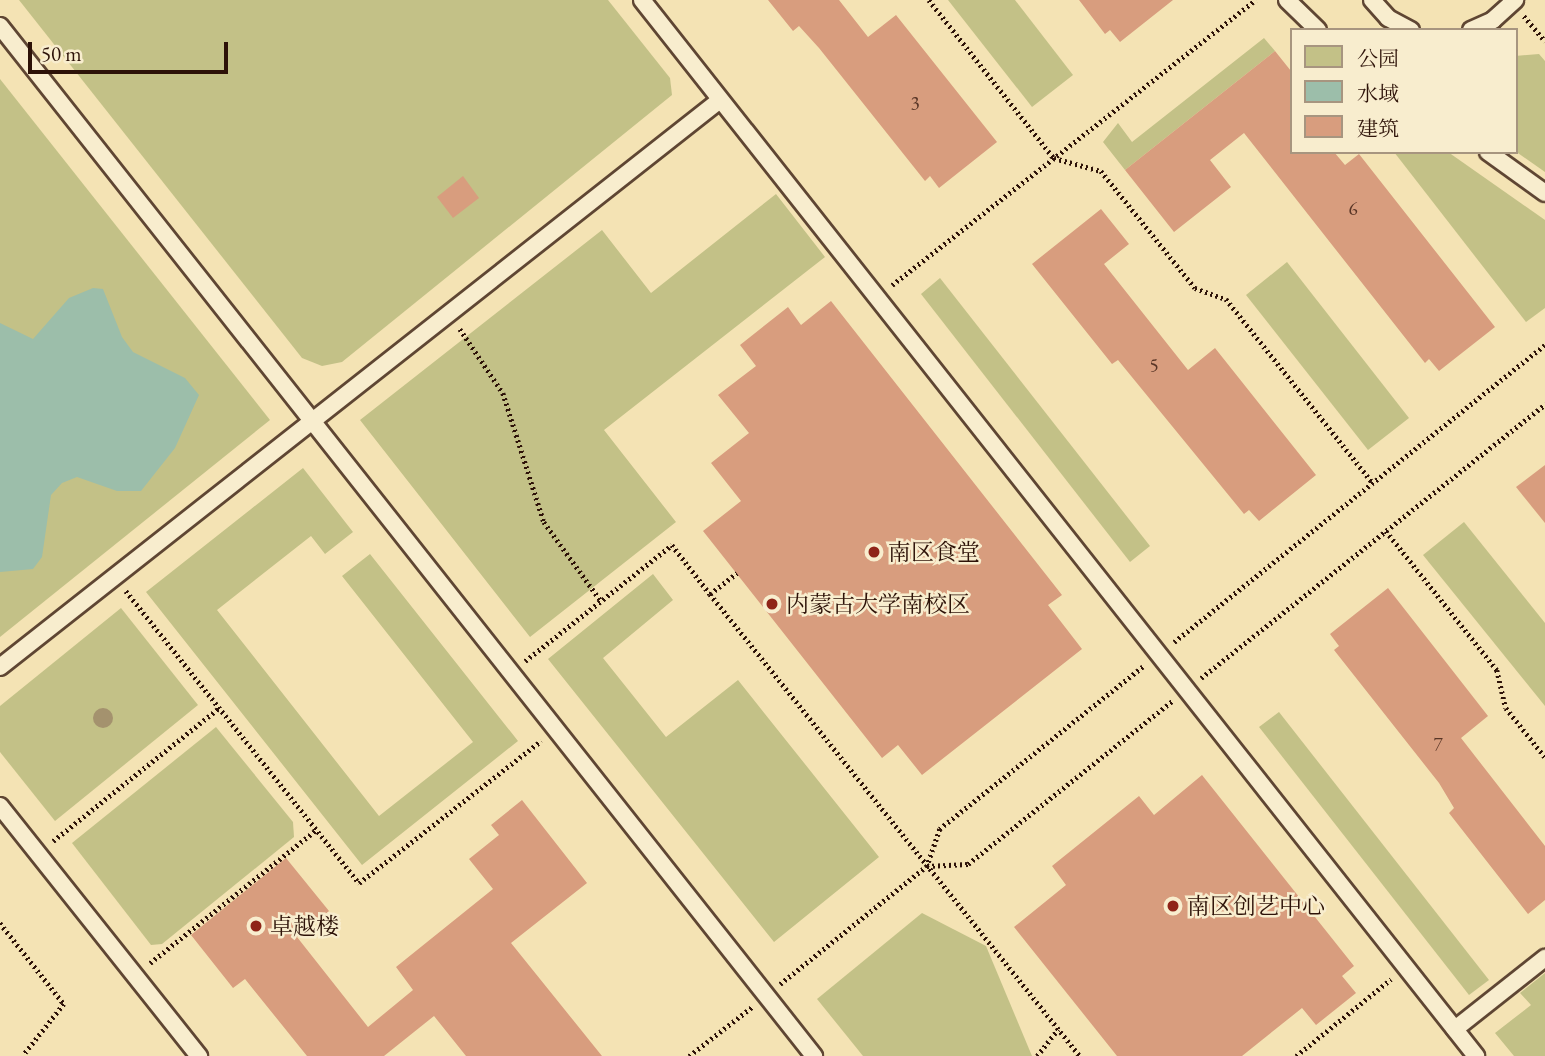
<!DOCTYPE html>
<meta charset="utf-8">
<style>
body{margin:0}
#map{position:relative;width:1545px;height:1056px;overflow:hidden;background:#f4e3b4;font-family:"EB Garamond","Noto Serif SC",serif}
div>[style]{position:absolute}
[style*='--x']{left:calc(var(--x)*1px);top:calc(var(--y)*1px);width:calc(var(--w)*1px);rotate:calc(var(--a)*1deg)}
.green>*{inset:0;background:#c3c187}
.water>*{inset:0;background:#9cbeaa}
.building>*{inset:0;background:#d89d7e}
.path>*{height:4.5px;margin-top:-2.25px;transform-origin:0;background:repeating-linear-gradient(90deg,#2d1208 0 2px,transparent 0 5.5px)}
.roads{filter:drop-shadow(2px 0 #5f4633) drop-shadow(-2px 0 #5f4633) drop-shadow(0 2px #5f4633) drop-shadow(0 -2px #5f4633)}
.service>*{height:16px;margin:-8px;padding:0 8px;transform-origin:8px;border-radius:8px;background:#f8edce}
.trees>*{width:20px;height:20px;margin:-10px;border-radius:50%;background:#a4926e}
.dots>*{width:19px;height:19px;translate:-50% -50%;box-sizing:border-box;border:4px solid #f8edce;border-radius:50%}
span{translate:-50% -50%;white-space:nowrap;text-align:center;line-height:1.15;-webkit-text-stroke:5px #f8edce;paint-order:stroke}
.number-label{font-size:19px;color:#583526}
.number-label span{-webkit-text-stroke-width:0}
.poi-label{font-size:23px;color:#2d1208}
.left{translate:0 -50%;text-align:left}
.legend{position:absolute;left:1290px;top:28px;width:228px;height:126px;box-sizing:border-box;background:#f8edce;border:2px solid #a7957f;margin:0;padding:9px 12px;list-style:none;font-size:21px;color:#2d1208}
.legend li{display:flex;align-items:center;gap:14px;height:35px}
.legend b{width:35px;border:2px solid #a7957f}
.scale{position:absolute;left:28px;top:42px;width:200px;height:32px;box-sizing:border-box;border:4px solid #2d1208;border-top:0;padding-left:9px;font-size:21px;line-height:24px;white-space:nowrap;color:#2d1208;-webkit-text-stroke:5px #f8edce;paint-order:stroke}
</style>
<div id="map">
<div class="green">
<div style="clip-path:polygon(19px 0,608px 0,670px 78px,672px 95px,342px 362px,322px 366px,302px 358px)"></div>
<div style="clip-path:polygon(948px 0,1015px 0,1073px 75px,1032px 107px)"></div>
<div style="clip-path:polygon(1264px 38px,1275px 51px,1125px 170px,1103px 142px,1118px 123px,1132px 142px)"></div>
<div style="clip-path:polygon(1539px 54px,1545px 61px,1545px 172px,1515px 151px,1515px 56px)"></div>
<div style="clip-path:polygon(0 79px,270px 420px,0 637px)"></div>
<div style="clip-path:polygon(1394px 152px,1448px 152px,1545px 220px,1545px 308px,1526px 322px)"></div>
<div style="clip-path:polygon(776px 194px,825px 257px,604px 430px,676px 522px,530px 637px,360px 420px,602px 230px,651px 293px)"></div>
<div style="clip-path:polygon(1287px 262px,1409px 418px,1368px 450px,1246px 295px)"></div>
<div style="clip-path:polygon(940px 278px,1150px 546px,1130px 562px,921px 294px)"></div>
<div style="clip-path:polygon(303px 468px,353px 532px,325px 554px,311px 536px,217px 610px,379px 816px,473px 742px,342px 576px,370px 554px,518px 741px,362px 865px,146px 592px)"></div>
<div style="clip-path:polygon(1464px 522px,1545px 623px,1545px 706px,1423px 555px)"></div>
<div style="clip-path:polygon(653px 574px,673px 600px,603px 658px,666px 737px,738px 680px,879px 857px,774px 942px,548px 659px)"></div>
<div style="clip-path:polygon(121px 608px,198px 705px,55px 821px,0 752px,0 706px)"></div>
<div style="clip-path:polygon(1279px 712px,1489px 980px,1469px 995px,1259px 727px)"></div>
<div style="clip-path:polygon(216px 727px,293px 822px,294px 837px,162px 944px,151px 945px,72px 843px)"></div>
<div style="clip-path:polygon(922px 913px,986px 946px,1032px 1056px,863px 1056px,817px 999px)"></div>
<div style="clip-path:polygon(1545px 973px,1545px 1056px,1514px 1056px,1495px 1033px,1531px 1005px,1520px 993px)"></div>
</div>
<div class="water">
<div style="clip-path:polygon(93px 288px,103px 289px,122px 337px,133px 352px,185px 378px,199px 395px,175px 448px,141px 491px,117px 491px,77px 477px,62px 483px,51px 495px,42px 557px,33px 569px,0 572px,0 323px,33px 339px,69px 298px)"></div>
</div>
<div class="building">
<div style="clip-path:polygon(768px 0,839px 0,868px 37px,896px 15px,997px 142px,939px 188px,930px 176px,925px 181px,819px 48px,799px 26px,793px 31px)"></div>
<div style="clip-path:polygon(1079px 0,1173px 0,1120px 42px,1110px 30px,1105px 34px)"></div>
<div style="clip-path:polygon(1275px 51px,1291px 71px,1291px 152px,1334px 152px,1345px 165px,1359px 154px,1495px 327px,1439px 371px,1429px 359px,1425px 363px,1244px 133px,1210px 160px,1231px 187px,1174px 232px,1125px 170px)"></div>
<div style="clip-path:polygon(463px 176px,479px 198px,453px 218px,437px 197px)"></div>
<div style="clip-path:polygon(1101px 209px,1129px 244px,1104px 264px,1188px 370px,1215px 348px,1316px 475px,1259px 521px,1249px 510px,1244px 514px,1118px 360px,1112px 364px,1032px 264px)"></div>
<div style="clip-path:polygon(831px 301px,1062px 595px,1048px 605px,1082px 649px,922px 775px,898px 745px,882px 758px,703px 531px,741px 501px,711px 463px,749px 433px,718px 395px,756px 366px,740px 345px,788px 307px,801px 325px)"></div>
<div style="clip-path:polygon(1545px 465px,1545px 523px,1516px 487px)"></div>
<div style="clip-path:polygon(1388px 588px,1488px 716px,1461px 738px,1545px 846px,1545px 900px,1528px 914px,1449px 813px,1454px 808px,1439px 783px,1334px 650px,1339px 646px,1330px 634px)"></div>
<div style="clip-path:polygon(1202px 775px,1354px 966px,1342px 976px,1356px 993px,1316px 1025px,1302px 1008px,1242px 1056px,1117px 1056px,1014px 927px,1066px 885px,1052px 866px,1139px 796px,1154px 815px)"></div>
<div style="clip-path:polygon(522px 800px,587px 883px,511px 943px,602px 1056px,466px 1056px,434px 1016px,384px 1056px,307px 1056px,245px 979px,233px 988px,191px 935px,286px 858px,329px 911px,297px 937px,368px 1027px,413px 990px,396px 967px,493px 889px,469px 859px,499px 835px,491px 825px)"></div>
</div>
<div class="path">
<div style="--x:929;--y:0;--w:201;--a:51.7"></div>
<div style="--x:1054;--y:158;--w:49;--a:15.5"></div>
<div style="--x:1101;--y:171;--w:150;--a:51.2"></div>
<div style="--x:1195;--y:288;--w:33;--a:20"></div>
<div style="--x:1226;--y:299;--w:236;--a:51.4"></div>
<div style="--x:1524;--y:16;--w:33;--a:50"></div>
<div style="--x:892;--y:285;--w:462;--a:-38.1"></div>
<div style="--x:460;--y:329;--w:77;--a:56.1"></div>
<div style="--x:503;--y:393;--w:135;--a:72.4"></div>
<div style="--x:544;--y:522;--w:97;--a:54.2"></div>
<div style="--x:1386;--y:531;--w:178;--a:51.4"></div>
<div style="--x:1497;--y:670;--w:39;--a:77"></div>
<div style="--x:1506;--y:708;--w:63;--a:51.5"></div>
<div style="--x:126;--y:591;--w:374;--a:51.4"></div>
<div style="--x:359;--y:883;--w:231;--a:-38"></div>
<div style="--x:710;--y:594;--w:592;--a:51.31"></div>
<div style="--x:1174;--y:642;--w:475;--a:-38.7"></div>
<div style="--x:525;--y:661;--w:187;--a:-38.3"></div>
<div style="--x:672;--y:545;--w:62;--a:52.2"></div>
<div style="--x:710;--y:594;--w:34;--a:-38"></div>
<div style="--x:1143;--y:667;--w:260;--a:141.4"></div>
<div style="--x:940;--y:829;--w:39;--a:109"></div>
<div style="--x:927;--y:866;--w:41;--a:-2.8"></div>
<div style="--x:968;--y:864;--w:261;--a:-38.6"></div>
<div style="--x:1201;--y:678;--w:440;--a:-38.5"></div>
<div style="--x:53;--y:841;--w:213;--a:-38.7"></div>
<div style="--x:0;--y:923;--w:103;--a:51.7"></div>
<div style="--x:64;--y:1004;--w:66;--a:128.3"></div>
<div style="--x:150;--y:963;--w:213;--a:-38.7"></div>
<div style="--x:780;--y:984;--w:189;--a:-38.8"></div>
<div style="--x:689;--y:1056;--w:80;--a:-37.9"></div>
<div style="--x:1037;--y:1056;--w:34;--a:-52"></div>
<div style="--x:1296;--y:1056;--w:122;--a:-39"></div>
</div>
<div class="roads">
<div class="service">
<div style="--x:642;--y:0;--w:1346;--a:51.7"></div>
<div style="--x:1287;--y:0;--w:43;--a:44.1"></div>
<div style="--x:1372;--y:0;--w:24;--a:48"></div>
<div style="--x:1388;--y:18;--w:26;--a:28"></div>
<div style="--x:0;--y:26;--w:1313;--a:51.68"></div>
<div style="--x:1471;--y:30;--w:24;--a:-24"></div>
<div style="--x:1493;--y:20;--w:30;--a:-42"></div>
<div style="--x:1488;--y:152;--w:70;--a:35.7"></div>
<div style="--x:0;--y:667;--w:916;--a:-38.22"></div>
<div style="--x:0;--y:806;--w:320;--a:51.5"></div>
<div style="--x:1455;--y:1029;--w:115;--a:-38.3"></div>
</div>
</div>
<div class="trees">
<div style="left:103px;top:718px"></div>
</div>
<div class="dots">
<div style="left:874px;top:552px;background:#8f2418"></div>
<div style="left:772px;top:604px;background:#8f2418"></div>
<div style="left:1173px;top:906px;background:#8f2418"></div>
<div style="left:256px;top:926px;background:#8f2418"></div>
</div>
<div class="number-label">
<span style="left:915px;top:104px">3</span>
<span style="left:1353px;top:209px">6</span>
<span style="left:1154px;top:366px">5</span>
<span style="left:1438px;top:745px">7</span>
</div>
<div class="poi-label">
<span class="left" style="left:888px;top:552px">南区食堂</span>
<span class="left" style="left:786px;top:604px">内蒙古大学南校区</span>
<span class="left" style="left:1187px;top:906px">南区创艺中心</span>
<span class="left" style="left:270px;top:926px">卓越楼</span>
</div>
<ul class="legend">
<li><b style="height:19px;background:#c3c187"></b>公园</li>
<li><b style="height:19px;background:#9cbeaa"></b>水域</li>
<li><b style="height:19px;background:#d89d7e"></b>建筑</li>
</ul>
<div class="scale">50 m</div>
</div>
